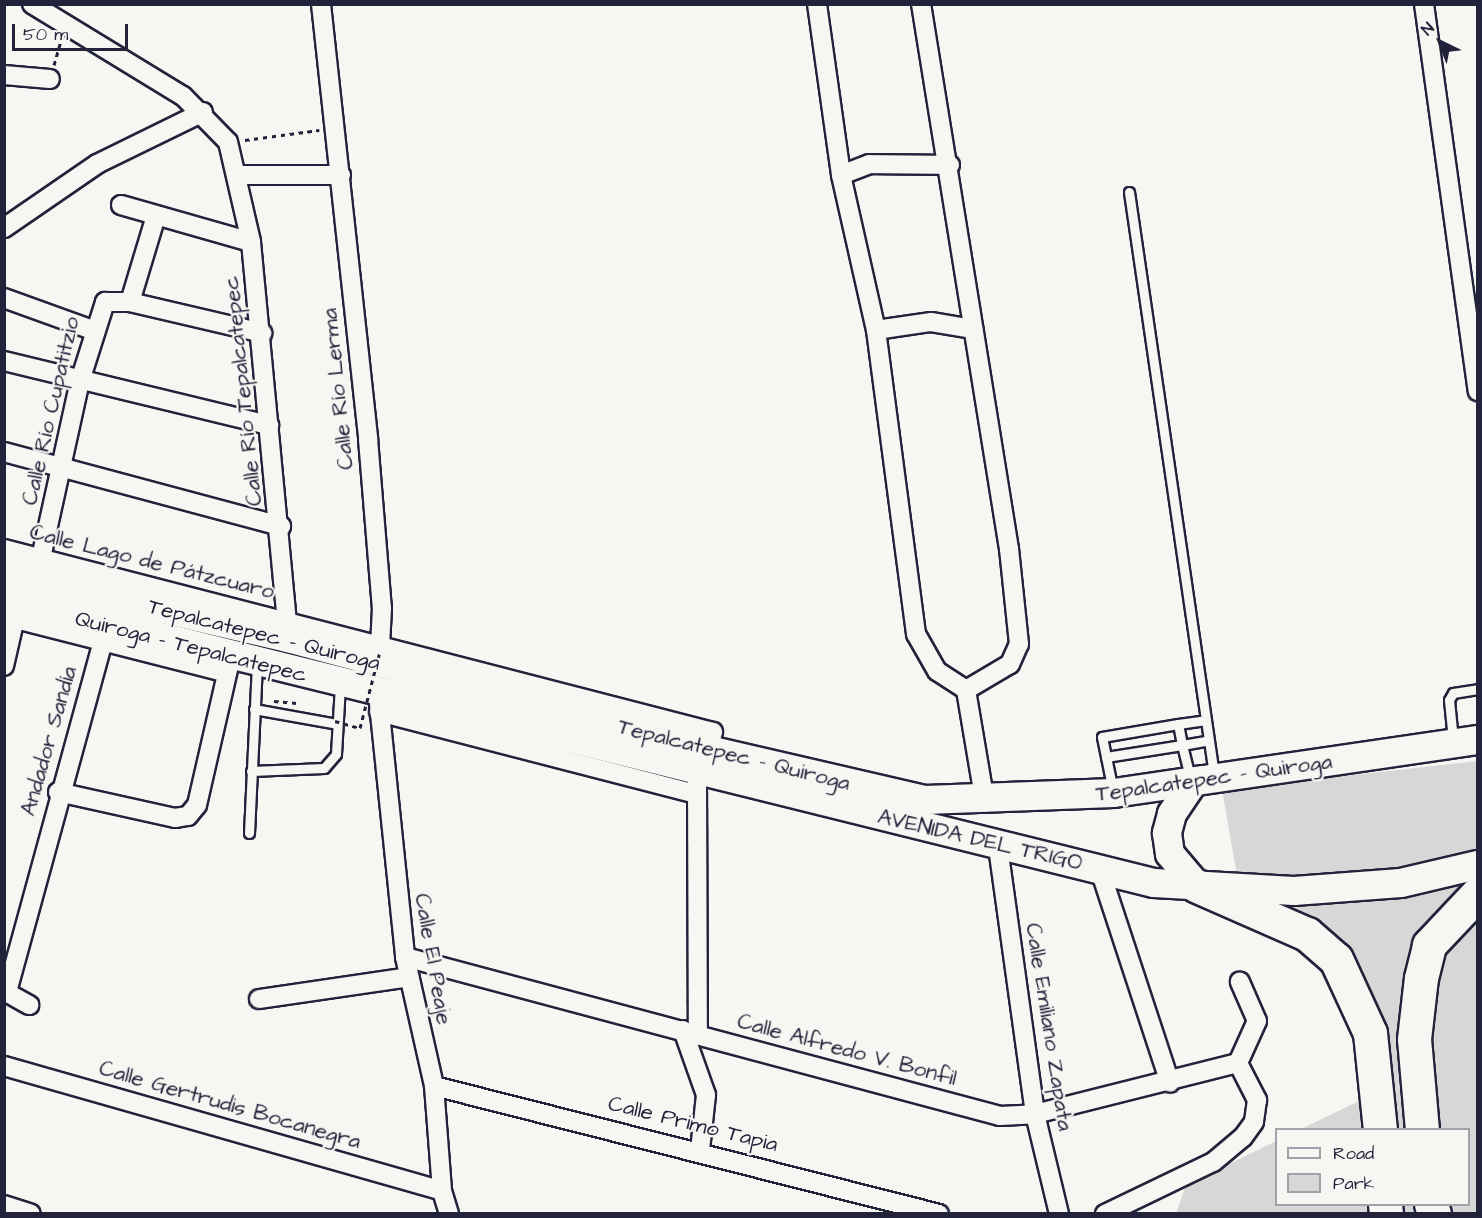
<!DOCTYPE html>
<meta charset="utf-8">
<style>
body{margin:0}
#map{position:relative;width:1482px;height:1218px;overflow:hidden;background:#f6f6f2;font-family:"Architects Daughter",sans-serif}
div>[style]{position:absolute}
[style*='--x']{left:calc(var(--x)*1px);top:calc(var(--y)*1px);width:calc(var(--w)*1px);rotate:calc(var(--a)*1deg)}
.green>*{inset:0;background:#d7d7d7}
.path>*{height:3px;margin-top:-1.5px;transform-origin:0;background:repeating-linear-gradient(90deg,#22223b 0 4.5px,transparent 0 9px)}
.roads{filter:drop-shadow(2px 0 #22223b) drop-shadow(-2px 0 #22223b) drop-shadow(0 2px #22223b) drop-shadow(0 -2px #22223b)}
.lane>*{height:9px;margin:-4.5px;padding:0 4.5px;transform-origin:4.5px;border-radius:4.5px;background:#f6f6f2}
.street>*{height:18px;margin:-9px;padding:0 9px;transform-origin:9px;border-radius:9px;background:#f6f6f2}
.primary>*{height:28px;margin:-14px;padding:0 14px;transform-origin:14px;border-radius:14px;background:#f6f6f2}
.highway>*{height:33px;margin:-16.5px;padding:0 16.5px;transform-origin:16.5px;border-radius:16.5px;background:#f6f6f2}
.path-bridge>*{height:3px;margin-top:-1.5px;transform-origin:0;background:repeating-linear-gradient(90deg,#22223b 0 4.5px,transparent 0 9px)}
span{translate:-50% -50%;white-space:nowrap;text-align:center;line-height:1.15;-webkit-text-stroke:4.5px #f6f6f2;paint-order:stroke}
.street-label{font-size:22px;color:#22223b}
.frame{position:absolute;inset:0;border:6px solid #22223b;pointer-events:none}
.legend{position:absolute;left:1275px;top:1128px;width:195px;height:78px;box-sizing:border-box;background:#f6f6f2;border:2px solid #a1a1a9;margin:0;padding:8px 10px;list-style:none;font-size:18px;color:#22223b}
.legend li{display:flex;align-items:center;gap:12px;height:30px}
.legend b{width:30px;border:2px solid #a1a1a9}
.north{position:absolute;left:1410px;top:12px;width:60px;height:60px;-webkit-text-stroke:4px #f6f6f2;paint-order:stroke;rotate:317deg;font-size:16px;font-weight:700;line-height:24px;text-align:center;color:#22223b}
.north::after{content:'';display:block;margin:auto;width:21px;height:27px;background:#22223b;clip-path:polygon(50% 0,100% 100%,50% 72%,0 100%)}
.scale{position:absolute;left:12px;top:24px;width:116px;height:27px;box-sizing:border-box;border:3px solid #22223b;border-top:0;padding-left:8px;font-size:18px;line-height:21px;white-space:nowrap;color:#22223b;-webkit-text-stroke:4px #f6f6f2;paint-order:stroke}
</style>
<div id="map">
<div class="green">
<div style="clip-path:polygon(1477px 761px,1477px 1213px,1176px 1214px,1186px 1185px,1276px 1141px,1276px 1204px,1468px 1204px,1468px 1130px,1301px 1129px,1359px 1101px,1355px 1041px,1315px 962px,1245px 921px,1222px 790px)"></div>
</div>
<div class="path">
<div style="--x:54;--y:65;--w:26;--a:-74"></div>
<div style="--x:245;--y:140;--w:75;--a:-7.7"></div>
<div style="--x:274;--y:701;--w:23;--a:5"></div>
</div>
<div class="roads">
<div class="lane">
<div style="--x:1129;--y:192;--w:589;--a:81.7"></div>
<div style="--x:254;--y:709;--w:84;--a:10.2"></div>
<div style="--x:1178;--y:724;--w:28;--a:-8"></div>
<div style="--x:1453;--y:740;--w:40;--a:-95.7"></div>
<div style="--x:1449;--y:700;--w:8;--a:-60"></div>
<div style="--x:1453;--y:693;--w:25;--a:-9"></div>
<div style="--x:1106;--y:757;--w:77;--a:-9"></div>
<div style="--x:1182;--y:745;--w:36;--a:76"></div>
<div style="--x:251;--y:771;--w:73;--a:-2.4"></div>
<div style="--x:324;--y:768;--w:18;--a:-49"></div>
<div style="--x:336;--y:754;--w:69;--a:-86.7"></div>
<div style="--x:1113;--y:791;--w:55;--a:-101.5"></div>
<div style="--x:1102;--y:737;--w:77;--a:-9.7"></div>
<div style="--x:1178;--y:724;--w:21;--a:79"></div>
<div style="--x:1182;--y:745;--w:27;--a:-10"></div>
<div style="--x:249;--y:833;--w:169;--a:-87.3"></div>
</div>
<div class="street">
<div style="--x:32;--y:4;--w:177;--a:31.4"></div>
<div style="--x:183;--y:96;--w:64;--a:45.6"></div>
<div style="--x:228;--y:142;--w:103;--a:77"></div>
<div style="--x:251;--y:242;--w:392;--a:84.6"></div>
<div style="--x:321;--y:4;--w:438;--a:83.8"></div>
<div style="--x:368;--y:439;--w:170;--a:85.3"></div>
<div style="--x:382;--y:608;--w:38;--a:93"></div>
<div style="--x:817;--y:4;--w:173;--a:82"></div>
<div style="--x:841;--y:175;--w:159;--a:77.3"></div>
<div style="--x:876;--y:330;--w:307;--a:82.5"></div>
<div style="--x:916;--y:634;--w:43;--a:60.4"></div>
<div style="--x:937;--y:671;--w:35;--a:33"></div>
<div style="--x:966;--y:690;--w:51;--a:-30.6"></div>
<div style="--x:1010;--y:664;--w:22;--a:-66"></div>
<div style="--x:1019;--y:644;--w:96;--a:-96"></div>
<div style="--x:1009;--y:549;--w:552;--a:-99.17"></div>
<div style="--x:1424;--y:4;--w:391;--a:82.1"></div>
<div style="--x:4;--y:75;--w:46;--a:5"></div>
<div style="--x:239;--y:175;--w:102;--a:0"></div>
<div style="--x:841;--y:175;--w:30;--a:-21"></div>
<div style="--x:869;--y:164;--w:81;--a:0.7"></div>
<div style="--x:121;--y:205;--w:135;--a:15.9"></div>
<div style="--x:4;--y:228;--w:113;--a:-34.5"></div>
<div style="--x:97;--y:164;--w:118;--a:-26.1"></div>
<div style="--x:4;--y:298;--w:97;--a:19.9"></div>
<div style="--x:130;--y:302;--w:90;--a:-73.2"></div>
<div style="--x:876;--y:330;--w:56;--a:-8.3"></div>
<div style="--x:931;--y:322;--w:43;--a:9.5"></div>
<div style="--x:4;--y:361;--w:273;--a:13.6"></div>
<div style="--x:4;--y:452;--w:287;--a:15"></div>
<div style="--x:4;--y:549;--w:732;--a:14.47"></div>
<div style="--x:713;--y:732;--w:19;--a:106"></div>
<div style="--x:41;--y:558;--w:181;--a:-77.6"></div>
<div style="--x:80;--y:381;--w:83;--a:-72.4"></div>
<div style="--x:105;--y:302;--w:25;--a:0"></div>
<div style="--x:130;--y:302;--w:136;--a:13.2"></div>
<div style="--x:4;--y:616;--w:230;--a:14.3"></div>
<div style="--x:4;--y:666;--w:49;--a:-77.1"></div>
<div style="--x:966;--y:690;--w:114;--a:80.4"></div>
<div style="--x:378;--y:694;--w:264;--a:84.1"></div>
<div style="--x:405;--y:957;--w:132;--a:77.3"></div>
<div style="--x:434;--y:1086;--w:105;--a:85.6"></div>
<div style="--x:442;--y:1191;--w:24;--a:73"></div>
<div style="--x:379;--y:712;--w:327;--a:14.5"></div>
<div style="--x:697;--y:781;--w:254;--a:89.8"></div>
<div style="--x:58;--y:792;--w:120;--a:12.5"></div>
<div style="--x:175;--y:818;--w:13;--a:-9"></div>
<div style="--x:188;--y:816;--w:14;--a:-51"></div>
<div style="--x:197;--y:805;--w:152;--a:-77.1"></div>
<div style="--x:998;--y:847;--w:270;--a:82.1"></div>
<div style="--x:1035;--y:1114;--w:103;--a:76.5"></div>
<div style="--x:1099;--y:867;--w:227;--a:71.8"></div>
<div style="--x:405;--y:957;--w:616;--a:14.96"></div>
<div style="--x:1000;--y:1116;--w:35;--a:-3"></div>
<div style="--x:1035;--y:1114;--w:209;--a:-14.1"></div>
<div style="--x:1238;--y:1063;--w:42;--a:62.8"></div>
<div style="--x:1257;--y:1100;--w:22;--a:98"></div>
<div style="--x:1254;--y:1122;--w:19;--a:126"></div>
<div style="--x:1243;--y:1137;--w:39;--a:140"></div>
<div style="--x:1213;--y:1162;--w:120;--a:154.3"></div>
<div style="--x:4;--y:991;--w:29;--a:29"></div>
<div style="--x:7;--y:992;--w:361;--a:-74.7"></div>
<div style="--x:259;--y:999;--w:152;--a:-8.3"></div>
<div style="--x:683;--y:1030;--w:69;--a:70.5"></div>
<div style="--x:706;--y:1095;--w:55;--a:96.2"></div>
<div style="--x:1238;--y:1063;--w:46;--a:-65.7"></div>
<div style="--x:1257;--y:1021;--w:43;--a:-113.6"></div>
<div style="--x:4;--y:1066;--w:455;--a:15.9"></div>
<div style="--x:434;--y:1086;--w:521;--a:14.22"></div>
<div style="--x:4;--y:1205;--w:28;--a:18"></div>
</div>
<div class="primary">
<div style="--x:4;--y:572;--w:292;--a:13.1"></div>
<div style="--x:288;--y:638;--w:435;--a:14.9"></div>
<div style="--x:708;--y:750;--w:223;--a:13"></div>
<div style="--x:925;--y:800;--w:189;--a:-2.1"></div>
<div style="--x:1114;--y:793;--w:368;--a:-8.3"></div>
<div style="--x:4;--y:598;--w:1185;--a:13.92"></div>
<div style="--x:1154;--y:883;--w:140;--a:3.3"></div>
<div style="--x:1294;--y:891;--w:107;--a:-4.3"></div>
<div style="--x:1401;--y:883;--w:79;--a:-13.2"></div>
<div style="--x:1192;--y:784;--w:36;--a:124"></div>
<div style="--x:1172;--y:814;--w:20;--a:105"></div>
<div style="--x:1167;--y:833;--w:21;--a:82"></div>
<div style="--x:1170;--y:854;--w:42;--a:49.8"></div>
</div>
<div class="highway">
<div style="--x:1197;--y:886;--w:120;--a:23.6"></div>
<div style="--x:1307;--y:934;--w:38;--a:41"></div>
<div style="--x:1336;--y:959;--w:81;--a:65.3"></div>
<div style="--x:1370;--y:1033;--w:98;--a:84.1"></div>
<div style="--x:1422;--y:1130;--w:91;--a:-95"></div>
<div style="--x:1414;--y:1039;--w:61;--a:-83.5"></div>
<div style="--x:1421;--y:978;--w:34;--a:-76"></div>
<div style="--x:1429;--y:945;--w:71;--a:-46.7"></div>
<div style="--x:1385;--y:1204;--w:10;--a:84"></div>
<div style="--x:1431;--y:1204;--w:10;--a:73"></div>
</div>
</div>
<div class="path-bridge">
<div style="--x:335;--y:721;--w:26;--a:16"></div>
<div style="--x:360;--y:728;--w:80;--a:-75.4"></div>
</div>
<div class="street-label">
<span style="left:338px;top:389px;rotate:-96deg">Calle Río Lerma</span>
<span style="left:243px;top:391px;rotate:-96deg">Calle Río Tepalcatepec</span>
<span style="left:51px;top:411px;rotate:-77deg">Calle Río Cupatitzio</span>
<span style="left:152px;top:562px;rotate:14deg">Calle Lago de Pátzcuaro</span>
<span style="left:264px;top:635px;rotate:14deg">Tepalcatepec - Quiroga</span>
<span style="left:191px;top:647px;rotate:14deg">Quiroga - Tepalcatepec</span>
<span style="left:49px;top:741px;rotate:-74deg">Andador Sandía</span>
<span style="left:734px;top:755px;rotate:14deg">Tepalcatepec - Quiroga</span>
<span style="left:1214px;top:778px;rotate:-8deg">Tepalcatepec - Quiroga</span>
<span style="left:980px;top:840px;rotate:13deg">AVENIDA DEL TRIGO</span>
<span style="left:433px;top:959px;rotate:80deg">Calle El Peaje</span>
<span style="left:1049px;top:1027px;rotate:81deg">Calle Emiliano Zapata</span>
<span style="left:847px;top:1050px;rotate:15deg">Calle Alfredo V. Bonfil</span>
<span style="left:230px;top:1105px;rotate:16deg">Calle Gertrudis Bocanegra</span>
<span style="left:693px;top:1124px;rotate:14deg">Calle Primo Tapia</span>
</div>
<div class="frame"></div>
<ul class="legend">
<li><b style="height:8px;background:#f6f6f2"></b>Road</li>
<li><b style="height:16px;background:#d7d7d7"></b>Park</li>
</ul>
<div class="north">N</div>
<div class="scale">50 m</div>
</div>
